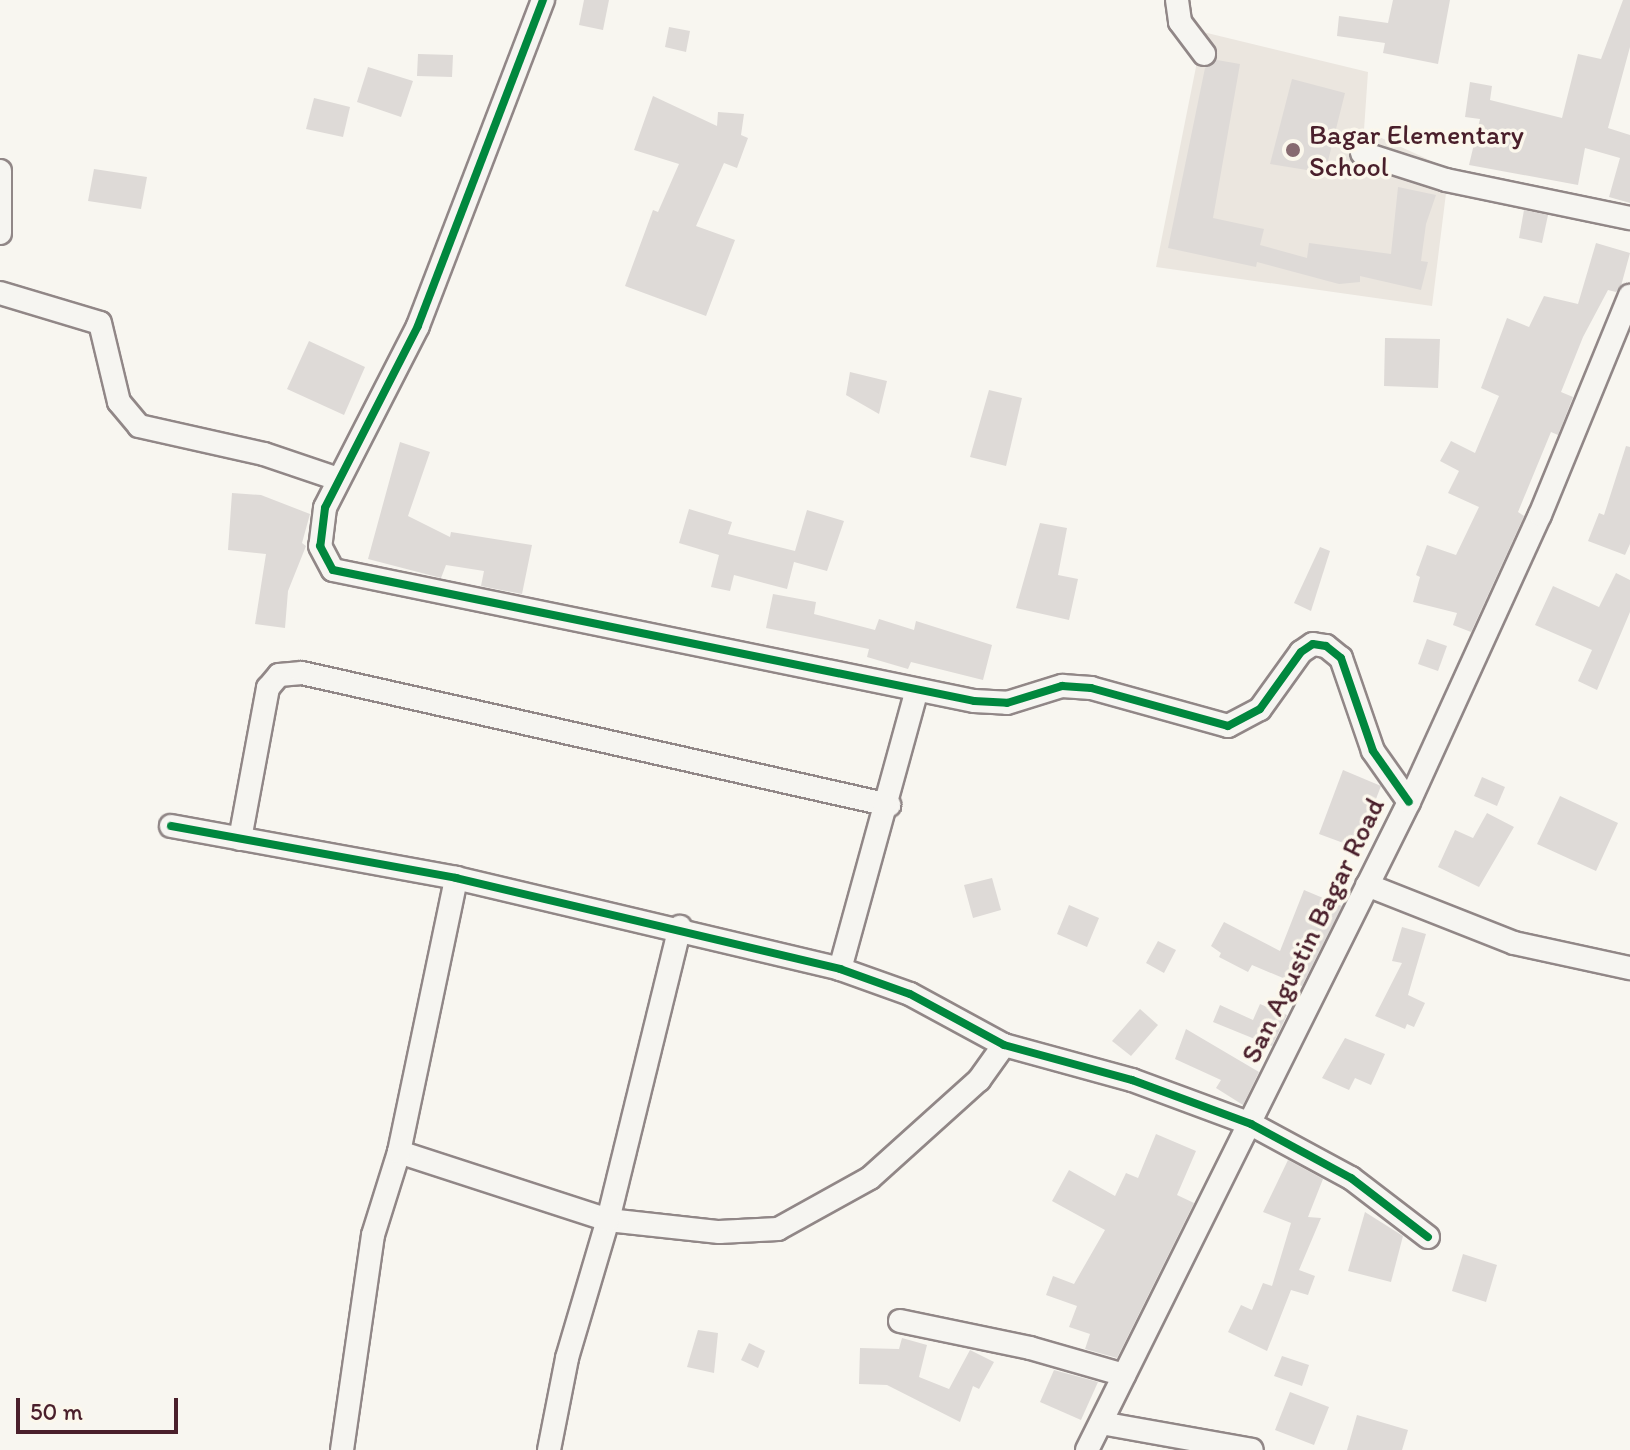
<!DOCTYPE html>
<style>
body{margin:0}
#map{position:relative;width:1630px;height:1450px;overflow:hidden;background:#f8f6f0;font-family:Itim,sans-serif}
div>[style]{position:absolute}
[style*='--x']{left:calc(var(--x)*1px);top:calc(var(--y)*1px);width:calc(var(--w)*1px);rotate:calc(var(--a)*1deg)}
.built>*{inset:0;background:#ebe6df}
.building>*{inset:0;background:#dedad7}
.roads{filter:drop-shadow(2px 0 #918787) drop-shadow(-2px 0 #918787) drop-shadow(0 2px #918787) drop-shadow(0 -2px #918787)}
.street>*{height:22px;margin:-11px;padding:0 11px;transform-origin:11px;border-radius:11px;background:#f6f5f1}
.cycleway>*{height:8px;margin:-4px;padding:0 4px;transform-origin:4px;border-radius:4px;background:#00873e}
.dots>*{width:22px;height:22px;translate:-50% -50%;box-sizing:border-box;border:4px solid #fbf7ec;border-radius:50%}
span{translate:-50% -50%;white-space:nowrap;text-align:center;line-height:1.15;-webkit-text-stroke:7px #fbf7ec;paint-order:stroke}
.poi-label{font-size:28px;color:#4a1f2b}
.left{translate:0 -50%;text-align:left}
.street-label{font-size:28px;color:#4a1f2b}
.scale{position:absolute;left:16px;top:1398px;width:162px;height:36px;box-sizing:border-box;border:4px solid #4a1f2b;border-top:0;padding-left:10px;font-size:24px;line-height:28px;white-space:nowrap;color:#4a1f2b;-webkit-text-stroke:6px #fbf7ec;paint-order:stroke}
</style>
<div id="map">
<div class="built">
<div style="clip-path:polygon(1203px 32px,1368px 72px,1364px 130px,1449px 169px,1432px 306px,1156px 267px)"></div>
</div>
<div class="building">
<div style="clip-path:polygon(584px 0,609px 0,603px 30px,579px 25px)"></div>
<div style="clip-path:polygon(1393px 0,1450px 0,1438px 64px,1383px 53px,1385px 43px,1337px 36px,1339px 16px,1388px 23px)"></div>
<div style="clip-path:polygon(1623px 0,1630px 0,1630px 47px,1608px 128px,1630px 135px,1630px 203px,1609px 197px,1620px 158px,1585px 148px,1578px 185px,1469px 165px,1480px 119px,1465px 117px,1470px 82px,1492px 86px,1490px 100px,1562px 118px,1578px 54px,1601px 59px)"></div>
<div style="clip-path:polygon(669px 27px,690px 31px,686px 52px,665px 47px)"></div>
<div style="clip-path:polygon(418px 54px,453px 55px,452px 77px,417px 76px)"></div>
<div style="clip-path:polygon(1217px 60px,1240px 64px,1213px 218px,1264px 229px,1260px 245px,1307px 258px,1309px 243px,1391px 254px,1398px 187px,1436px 195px,1426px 224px,1421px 261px,1428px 262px,1421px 290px,1360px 276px,1360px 282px,1339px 284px,1257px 262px,1256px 267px,1168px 248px,1205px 68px)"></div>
<div style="clip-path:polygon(368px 67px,413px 81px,401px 117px,357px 102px)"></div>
<div style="clip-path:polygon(1292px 79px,1345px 93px,1325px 173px,1270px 164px)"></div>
<div style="clip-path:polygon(653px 96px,717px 126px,718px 112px,744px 114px,741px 135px,748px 138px,737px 168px,724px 163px,696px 226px,735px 240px,706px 316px,625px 286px,653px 210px,658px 212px,679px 164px,634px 150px)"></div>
<div style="clip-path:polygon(314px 98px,350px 107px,343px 137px,306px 129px)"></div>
<div style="clip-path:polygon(94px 169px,147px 177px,141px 209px,88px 201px)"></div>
<div style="clip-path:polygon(1524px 210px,1548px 215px,1542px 243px,1519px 238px)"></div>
<div style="clip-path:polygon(1596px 243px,1630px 253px,1621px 286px,1616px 292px,1608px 290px,1583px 337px,1561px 392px,1573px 397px,1558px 435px,1551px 432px,1518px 512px,1524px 516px,1471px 632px,1453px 625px,1457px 613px,1413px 602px,1420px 577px,1416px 575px,1427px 545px,1456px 555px,1479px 507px,1448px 493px,1459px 471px,1440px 461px,1451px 441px,1475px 453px,1499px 396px,1481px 388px,1507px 318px,1529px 327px,1544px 296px,1578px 304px)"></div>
<div style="clip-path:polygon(1385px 338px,1440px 339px,1438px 388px,1384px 386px)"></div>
<div style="clip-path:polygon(309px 341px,365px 367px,344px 415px,287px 389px)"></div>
<div style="clip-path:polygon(850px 372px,887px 381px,879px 414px,846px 395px)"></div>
<div style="clip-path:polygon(989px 390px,1022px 398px,1006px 466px,970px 457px)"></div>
<div style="clip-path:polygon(400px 442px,430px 452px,408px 516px,450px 537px,451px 532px,532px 545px,522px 594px,481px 586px,484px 571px,446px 565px,441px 578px,368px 559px)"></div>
<div style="clip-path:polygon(1626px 446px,1630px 447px,1630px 544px,1625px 555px,1588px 541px,1599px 513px,1604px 515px)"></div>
<div style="clip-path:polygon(232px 493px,261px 495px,310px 514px,302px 543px,306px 546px,288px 591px,285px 628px,255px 624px,266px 554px,228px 550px)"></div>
<div style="clip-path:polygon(689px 509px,732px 522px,728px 534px,795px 551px,807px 510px,844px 521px,827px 571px,794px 562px,787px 589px,734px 575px,730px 591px,711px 587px,719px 555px,679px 543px)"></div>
<div style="clip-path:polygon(1040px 523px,1067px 528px,1058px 575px,1078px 579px,1069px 620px,1016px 608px)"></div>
<div style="clip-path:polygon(1320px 547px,1330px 551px,1311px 611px,1294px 603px)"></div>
<div style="clip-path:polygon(1616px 573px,1630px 580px,1630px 612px,1597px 690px,1578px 681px,1592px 650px,1535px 625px,1553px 586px,1599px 607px)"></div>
<div style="clip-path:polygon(773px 594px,816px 602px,814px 614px,875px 630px,879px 619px,914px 630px,916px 621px,992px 645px,983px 680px,911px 662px,908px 669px,867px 657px,869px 649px,766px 628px)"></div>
<div style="clip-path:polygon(1427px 639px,1447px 646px,1438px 671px,1418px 664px)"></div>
<div style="clip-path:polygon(1343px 770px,1381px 786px,1357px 848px,1319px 834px)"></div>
<div style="clip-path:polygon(1482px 777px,1505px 787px,1497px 806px,1474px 796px)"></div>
<div style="clip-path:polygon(1560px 796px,1618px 823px,1596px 871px,1537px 844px)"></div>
<div style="clip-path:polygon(1487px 813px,1514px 827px,1479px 887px,1438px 867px,1455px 830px,1473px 838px)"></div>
<div style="clip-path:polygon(992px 878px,1001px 910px,973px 918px,964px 885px)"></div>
<div style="clip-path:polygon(1304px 890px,1342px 906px,1302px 986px,1252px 965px,1248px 972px,1219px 957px,1221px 953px,1211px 946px,1224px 922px,1280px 951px)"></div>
<div style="clip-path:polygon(1069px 905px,1099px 918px,1087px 947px,1057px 934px)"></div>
<div style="clip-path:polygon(1402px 927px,1426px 934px,1408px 995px,1425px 1003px,1414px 1027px,1407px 1024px,1405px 1029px,1375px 1016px,1402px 963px,1392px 961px)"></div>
<div style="clip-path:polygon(1158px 941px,1176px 950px,1164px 973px,1146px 963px)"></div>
<div style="clip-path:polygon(1260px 1004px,1287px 1015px,1272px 1046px,1213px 1022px,1220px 1005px,1253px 1020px)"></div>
<div style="clip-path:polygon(1140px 1009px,1158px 1025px,1131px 1056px,1112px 1041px)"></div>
<div style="clip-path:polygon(1186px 1029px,1259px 1072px,1243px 1105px,1216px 1088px,1221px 1080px,1175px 1059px)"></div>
<div style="clip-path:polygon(1345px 1038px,1385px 1054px,1371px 1085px,1355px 1078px,1349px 1090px,1322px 1078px)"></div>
<div style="clip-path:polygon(1156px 1134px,1196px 1151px,1177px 1195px,1194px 1203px,1117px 1358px,1085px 1349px,1090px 1334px,1069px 1327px,1077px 1306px,1046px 1295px,1053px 1276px,1074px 1284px,1105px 1230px,1052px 1201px,1069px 1170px,1115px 1196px,1126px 1173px,1138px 1178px)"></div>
<div style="clip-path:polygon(1288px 1160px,1323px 1179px,1308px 1217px,1321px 1218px,1299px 1270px,1315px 1276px,1308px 1295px,1291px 1290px,1267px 1351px,1228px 1332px,1241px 1305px,1252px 1310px,1263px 1283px,1272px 1286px,1291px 1223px,1263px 1212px)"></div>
<div style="clip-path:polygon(1365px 1212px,1403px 1236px,1391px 1282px,1348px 1271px)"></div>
<div style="clip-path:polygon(1463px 1254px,1497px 1265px,1486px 1302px,1452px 1291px)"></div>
<div style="clip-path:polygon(698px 1330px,718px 1333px,714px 1373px,687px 1367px)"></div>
<div style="clip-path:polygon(902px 1338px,927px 1345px,919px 1377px,949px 1389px,970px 1350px,994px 1362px,979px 1389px,973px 1386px,960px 1422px,887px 1385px,859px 1384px,860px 1348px,899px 1349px)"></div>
<div style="clip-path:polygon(749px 1343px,765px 1351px,758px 1368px,741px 1360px)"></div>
<div style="clip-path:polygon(1282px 1356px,1309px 1365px,1302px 1386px,1274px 1376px)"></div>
<div style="clip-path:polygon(1054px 1370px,1098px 1382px,1081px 1420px,1040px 1402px)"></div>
<div style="clip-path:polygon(1290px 1392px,1329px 1407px,1314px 1445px,1275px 1430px)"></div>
<div style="clip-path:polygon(1357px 1415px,1408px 1430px,1402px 1450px,1347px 1450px)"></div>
</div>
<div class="roads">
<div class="street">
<div style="--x:543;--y:0;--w:349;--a:111"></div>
<div style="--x:418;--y:326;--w:204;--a:117.1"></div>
<div style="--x:325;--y:508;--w:38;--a:97"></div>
<div style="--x:320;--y:546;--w:27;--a:62"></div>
<div style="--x:333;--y:570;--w:654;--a:11.55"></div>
<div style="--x:974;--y:701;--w:33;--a:3"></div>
<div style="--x:1007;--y:703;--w:58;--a:-17.2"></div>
<div style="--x:1062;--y:686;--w:29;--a:4"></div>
<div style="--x:1091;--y:688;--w:142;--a:15.5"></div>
<div style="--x:1228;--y:726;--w:36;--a:-28"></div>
<div style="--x:1260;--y:709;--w:70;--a:-54.3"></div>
<div style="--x:1301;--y:652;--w:14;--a:-34"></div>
<div style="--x:1313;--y:644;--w:13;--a:9"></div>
<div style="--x:1326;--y:646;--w:19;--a:39"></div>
<div style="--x:1341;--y:658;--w:98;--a:71"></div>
<div style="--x:1373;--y:751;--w:62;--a:54.8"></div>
<div style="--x:1177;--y:0;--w:22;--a:82"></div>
<div style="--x:1180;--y:22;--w:40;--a:53"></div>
<div style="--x:1362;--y:153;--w:88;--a:17.8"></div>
<div style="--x:1446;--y:180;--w:188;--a:11.7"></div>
<div style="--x:0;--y:171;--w:62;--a:90"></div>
<div style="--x:0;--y:293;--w:104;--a:16.7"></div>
<div style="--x:100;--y:323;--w:81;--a:76.5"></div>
<div style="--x:119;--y:402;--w:31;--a:50"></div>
<div style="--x:139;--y:426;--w:128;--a:12.6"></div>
<div style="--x:264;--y:454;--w:78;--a:18.7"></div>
<div style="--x:171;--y:826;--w:290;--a:10.3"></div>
<div style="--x:456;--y:878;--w:395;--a:13.3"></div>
<div style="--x:840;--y:969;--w:74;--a:19.7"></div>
<div style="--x:910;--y:994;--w:107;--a:28.5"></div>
<div style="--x:1004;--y:1045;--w:133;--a:15.3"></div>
<div style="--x:1132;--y:1080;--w:127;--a:20.3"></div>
<div style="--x:1251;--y:1124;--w:114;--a:28.4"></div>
<div style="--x:1351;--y:1178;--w:97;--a:37.5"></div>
<div style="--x:240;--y:839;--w:154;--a:-79.5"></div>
<div style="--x:268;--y:688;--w:17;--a:-50"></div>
<div style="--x:279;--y:675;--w:23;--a:-5"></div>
<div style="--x:302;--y:673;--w:602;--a:12.67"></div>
<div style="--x:1367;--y:885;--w:158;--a:21.5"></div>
<div style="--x:1514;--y:943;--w:119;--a:12.2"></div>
<div style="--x:840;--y:969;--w:289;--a:-74.6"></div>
<div style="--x:399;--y:1152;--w:220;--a:18"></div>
<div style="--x:608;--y:1220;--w:112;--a:6.2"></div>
<div style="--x:719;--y:1232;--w:59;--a:-2.9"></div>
<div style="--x:778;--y:1229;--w:105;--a:-29"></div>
<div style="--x:870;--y:1178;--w:147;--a:-42"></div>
<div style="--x:979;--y:1080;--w:43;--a:-54.5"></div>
<div style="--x:900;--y:1321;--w:133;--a:11.7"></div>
<div style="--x:1030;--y:1348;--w:98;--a:16"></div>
<div style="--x:1101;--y:1423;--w:153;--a:10.1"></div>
<div style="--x:342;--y:1450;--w:217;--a:-81.8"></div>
<div style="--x:373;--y:1235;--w:87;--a:-72.6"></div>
<div style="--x:399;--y:1152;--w:280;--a:-78.2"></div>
<div style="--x:549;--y:1450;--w:94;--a:-78.9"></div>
<div style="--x:567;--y:1358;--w:144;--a:-73.5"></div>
<div style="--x:608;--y:1220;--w:302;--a:-76.2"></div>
<div style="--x:1087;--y:1450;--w:724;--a:-63.58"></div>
<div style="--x:1409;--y:802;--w:315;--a:-65.5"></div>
<div style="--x:1540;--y:515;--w:237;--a:-67.7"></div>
</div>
</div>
<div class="cycleway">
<div style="--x:543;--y:0;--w:349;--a:111"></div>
<div style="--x:418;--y:326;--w:204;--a:117.1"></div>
<div style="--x:325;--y:508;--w:38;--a:97"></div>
<div style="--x:320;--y:546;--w:27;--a:62"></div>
<div style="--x:333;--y:570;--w:654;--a:11.55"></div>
<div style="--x:974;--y:701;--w:33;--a:3"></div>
<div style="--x:1007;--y:703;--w:58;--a:-17.2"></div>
<div style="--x:1062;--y:686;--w:29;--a:4"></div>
<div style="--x:1091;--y:688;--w:142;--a:15.5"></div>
<div style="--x:1228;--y:726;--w:36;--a:-28"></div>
<div style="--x:1260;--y:709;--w:70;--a:-54.3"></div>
<div style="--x:1301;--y:652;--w:14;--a:-34"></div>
<div style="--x:1313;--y:644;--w:13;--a:9"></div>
<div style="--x:1326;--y:646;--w:19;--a:39"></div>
<div style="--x:1341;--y:658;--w:98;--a:71"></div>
<div style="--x:1373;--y:751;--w:62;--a:54.8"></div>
<div style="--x:171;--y:826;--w:290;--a:10.3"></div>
<div style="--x:456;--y:878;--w:395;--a:13.3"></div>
<div style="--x:840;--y:969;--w:74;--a:19.7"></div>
<div style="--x:910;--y:994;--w:107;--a:28.5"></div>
<div style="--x:1004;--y:1045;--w:133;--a:15.3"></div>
<div style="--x:1132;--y:1080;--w:127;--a:20.3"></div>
<div style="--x:1251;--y:1124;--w:114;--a:28.4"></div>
<div style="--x:1351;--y:1178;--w:97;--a:37.5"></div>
</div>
<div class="dots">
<div style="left:1293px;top:150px;background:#876a70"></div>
</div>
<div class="poi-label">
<span class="left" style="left:1309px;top:150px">Bagar Elementary<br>School</span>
</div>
<div class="street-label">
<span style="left:1312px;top:930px;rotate:-64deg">San Agustin Bagar Road</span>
</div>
<div class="scale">50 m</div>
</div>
